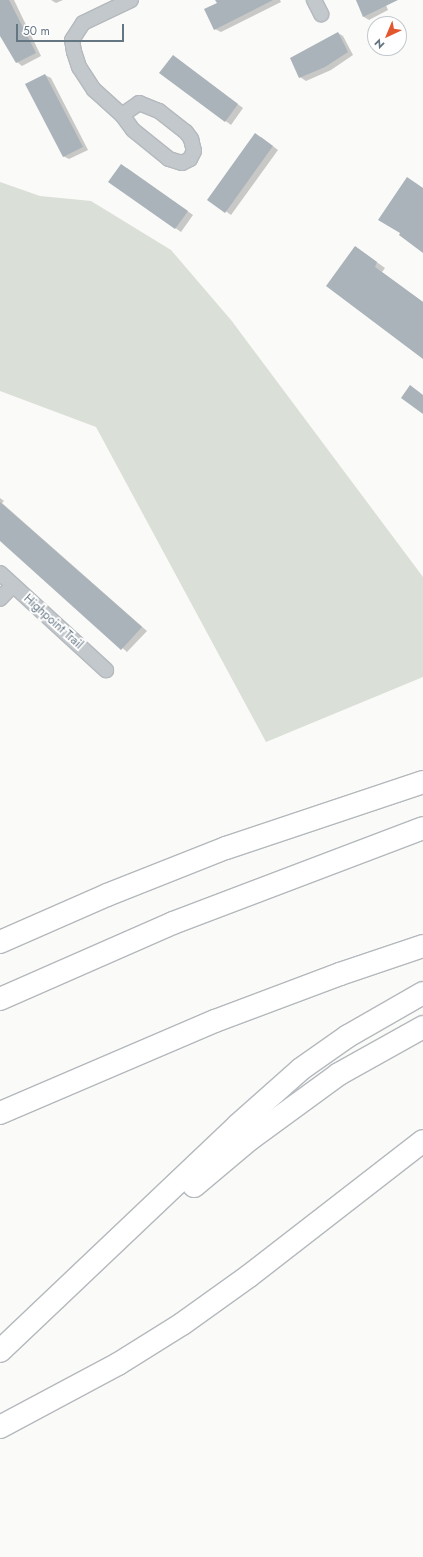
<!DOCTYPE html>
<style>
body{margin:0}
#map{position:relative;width:423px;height:1557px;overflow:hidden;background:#fafaf8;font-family:Jost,sans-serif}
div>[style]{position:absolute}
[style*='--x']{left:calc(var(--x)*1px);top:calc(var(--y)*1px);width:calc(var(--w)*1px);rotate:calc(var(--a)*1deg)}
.green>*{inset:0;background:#dadfd7}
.shadow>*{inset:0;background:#0003}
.building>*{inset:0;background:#aab3b9}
.roads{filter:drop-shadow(1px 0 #b4b9bd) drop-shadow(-1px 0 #b4b9bd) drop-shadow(0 1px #b4b9bd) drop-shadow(0 -1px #b4b9bd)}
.minor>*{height:14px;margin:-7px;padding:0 7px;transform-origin:7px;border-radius:7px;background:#c3c8cc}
.motorway>*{height:22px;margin:-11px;padding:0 11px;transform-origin:11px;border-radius:11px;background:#fff}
span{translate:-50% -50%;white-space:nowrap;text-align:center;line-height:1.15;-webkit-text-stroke:4px #fff;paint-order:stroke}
.street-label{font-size:12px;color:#657683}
.north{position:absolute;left:367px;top:16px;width:40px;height:40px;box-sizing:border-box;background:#fff;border:1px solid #c1c8cd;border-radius:50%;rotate:224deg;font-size:11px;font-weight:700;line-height:16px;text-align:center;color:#657683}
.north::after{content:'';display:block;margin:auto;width:14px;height:18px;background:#e4572e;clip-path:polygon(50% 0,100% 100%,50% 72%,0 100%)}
.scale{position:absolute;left:16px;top:24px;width:108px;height:18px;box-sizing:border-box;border:2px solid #657683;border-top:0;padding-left:5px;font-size:12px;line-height:14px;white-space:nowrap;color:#657683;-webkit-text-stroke:3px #fff;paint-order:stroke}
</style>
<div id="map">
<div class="green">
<div style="clip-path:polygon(0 182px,40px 196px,91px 201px,171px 250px,231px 320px,423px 577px,423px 677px,266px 742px,96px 427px,0 391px)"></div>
</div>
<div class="shadow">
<div style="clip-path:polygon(0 0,14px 0,41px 56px,22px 66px,17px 62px,0 33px)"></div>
<div style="clip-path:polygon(51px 0,63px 0,56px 3px)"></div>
<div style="clip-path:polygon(225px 0,280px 0,281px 2px,221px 32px,215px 29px)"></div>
<div style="clip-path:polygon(356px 0,384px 0,388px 10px,369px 20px,364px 17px)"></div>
<div style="clip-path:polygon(338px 33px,343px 36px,353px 55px,331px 70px,306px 81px,300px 77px)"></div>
<div style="clip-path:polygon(173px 56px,243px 108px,231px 125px,161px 73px)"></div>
<div style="clip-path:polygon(45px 75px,51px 78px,88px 150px,69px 159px,63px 156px)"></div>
<div style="clip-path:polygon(261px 137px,278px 150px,231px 215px,209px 199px)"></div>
<div style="clip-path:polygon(127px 168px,193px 215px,181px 232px,109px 182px)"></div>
<div style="clip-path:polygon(356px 247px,385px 268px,382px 272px,423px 302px,423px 359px)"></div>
<div style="clip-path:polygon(0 498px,4px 501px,2px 503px,147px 631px,127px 652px,0 539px)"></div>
</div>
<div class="building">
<div style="clip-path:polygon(0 0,9px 0,36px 53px,16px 63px,0 36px)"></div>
<div style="clip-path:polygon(215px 0,273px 0,214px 30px,204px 9px,217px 3px)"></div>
<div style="clip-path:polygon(356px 0,398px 0,363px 17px)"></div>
<div style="clip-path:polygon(338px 32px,348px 52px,325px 67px,299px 78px,290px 58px)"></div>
<div style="clip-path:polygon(173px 55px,238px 104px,225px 122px,159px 73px)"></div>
<div style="clip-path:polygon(45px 74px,83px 147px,63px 157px,25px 84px)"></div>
<div style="clip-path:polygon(255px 133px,273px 146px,225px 213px,207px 200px)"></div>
<div style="clip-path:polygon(121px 164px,188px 211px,175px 229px,108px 182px)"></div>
<div style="clip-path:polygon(407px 177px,423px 188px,423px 253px,399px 235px,400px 233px,378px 220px)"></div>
<div style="clip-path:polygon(355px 246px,377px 262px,375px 267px,423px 302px,423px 359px,326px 286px)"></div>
<div style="clip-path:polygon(410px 385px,423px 395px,423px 414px,401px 398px)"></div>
<div style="clip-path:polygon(0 502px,142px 627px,121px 650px,0 541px)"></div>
</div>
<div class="roads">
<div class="minor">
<div style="--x:314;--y:0;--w:16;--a:63"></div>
<div style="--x:139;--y:103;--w:22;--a:22"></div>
<div style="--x:159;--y:111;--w:34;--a:38"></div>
<div style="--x:186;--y:132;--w:9;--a:54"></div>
<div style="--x:191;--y:139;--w:12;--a:76"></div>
<div style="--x:194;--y:151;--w:9;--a:117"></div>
<div style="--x:190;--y:159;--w:9;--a:153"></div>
<div style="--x:182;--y:163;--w:14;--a:-163"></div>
<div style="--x:169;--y:159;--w:46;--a:-141.1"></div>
<div style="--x:133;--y:130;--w:19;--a:-126"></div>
<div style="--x:122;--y:115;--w:21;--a:-35"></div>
<div style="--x:122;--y:115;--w:38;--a:-138"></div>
<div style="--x:94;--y:90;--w:27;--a:-123"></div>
<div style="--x:79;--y:67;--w:16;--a:-108"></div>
<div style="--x:74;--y:52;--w:12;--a:-99"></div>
<div style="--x:72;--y:40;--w:20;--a:-57"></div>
<div style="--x:83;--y:23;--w:53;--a:-25.6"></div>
<div style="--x:0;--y:573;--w:144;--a:42.5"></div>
<div style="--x:0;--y:599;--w:19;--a:-47"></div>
</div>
<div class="motorway">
<div style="--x:0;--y:942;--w:117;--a:-23.7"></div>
<div style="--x:107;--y:895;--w:128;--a:-21.6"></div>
<div style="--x:226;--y:848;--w:208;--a:-18.5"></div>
<div style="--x:0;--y:999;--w:189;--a:-23.7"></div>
<div style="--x:173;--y:923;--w:267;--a:-20.8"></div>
<div style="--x:0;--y:1113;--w:234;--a:-23.2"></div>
<div style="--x:215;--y:1021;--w:134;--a:-20.6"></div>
<div style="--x:340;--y:974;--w:88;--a:-18.6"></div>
<div style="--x:194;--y:1186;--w:73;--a:-40"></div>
<div style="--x:250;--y:1139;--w:110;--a:-36.1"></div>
<div style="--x:339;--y:1074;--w:96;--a:-29.2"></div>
<div style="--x:0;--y:1351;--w:328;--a:-43.5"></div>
<div style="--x:238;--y:1125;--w:84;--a:-41.6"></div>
<div style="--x:301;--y:1069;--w:57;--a:-35.1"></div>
<div style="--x:348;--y:1036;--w:86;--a:-29.8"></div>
<div style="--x:0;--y:1427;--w:134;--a:-28.1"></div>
<div style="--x:118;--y:1364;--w:75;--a:-32"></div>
<div style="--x:182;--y:1324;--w:82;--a:-35.6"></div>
<div style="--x:249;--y:1276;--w:220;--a:-37.8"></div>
</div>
</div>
<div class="street-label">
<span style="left:53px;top:622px;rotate:42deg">Highpoint Trail</span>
</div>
<div class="north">N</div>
<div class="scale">50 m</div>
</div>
